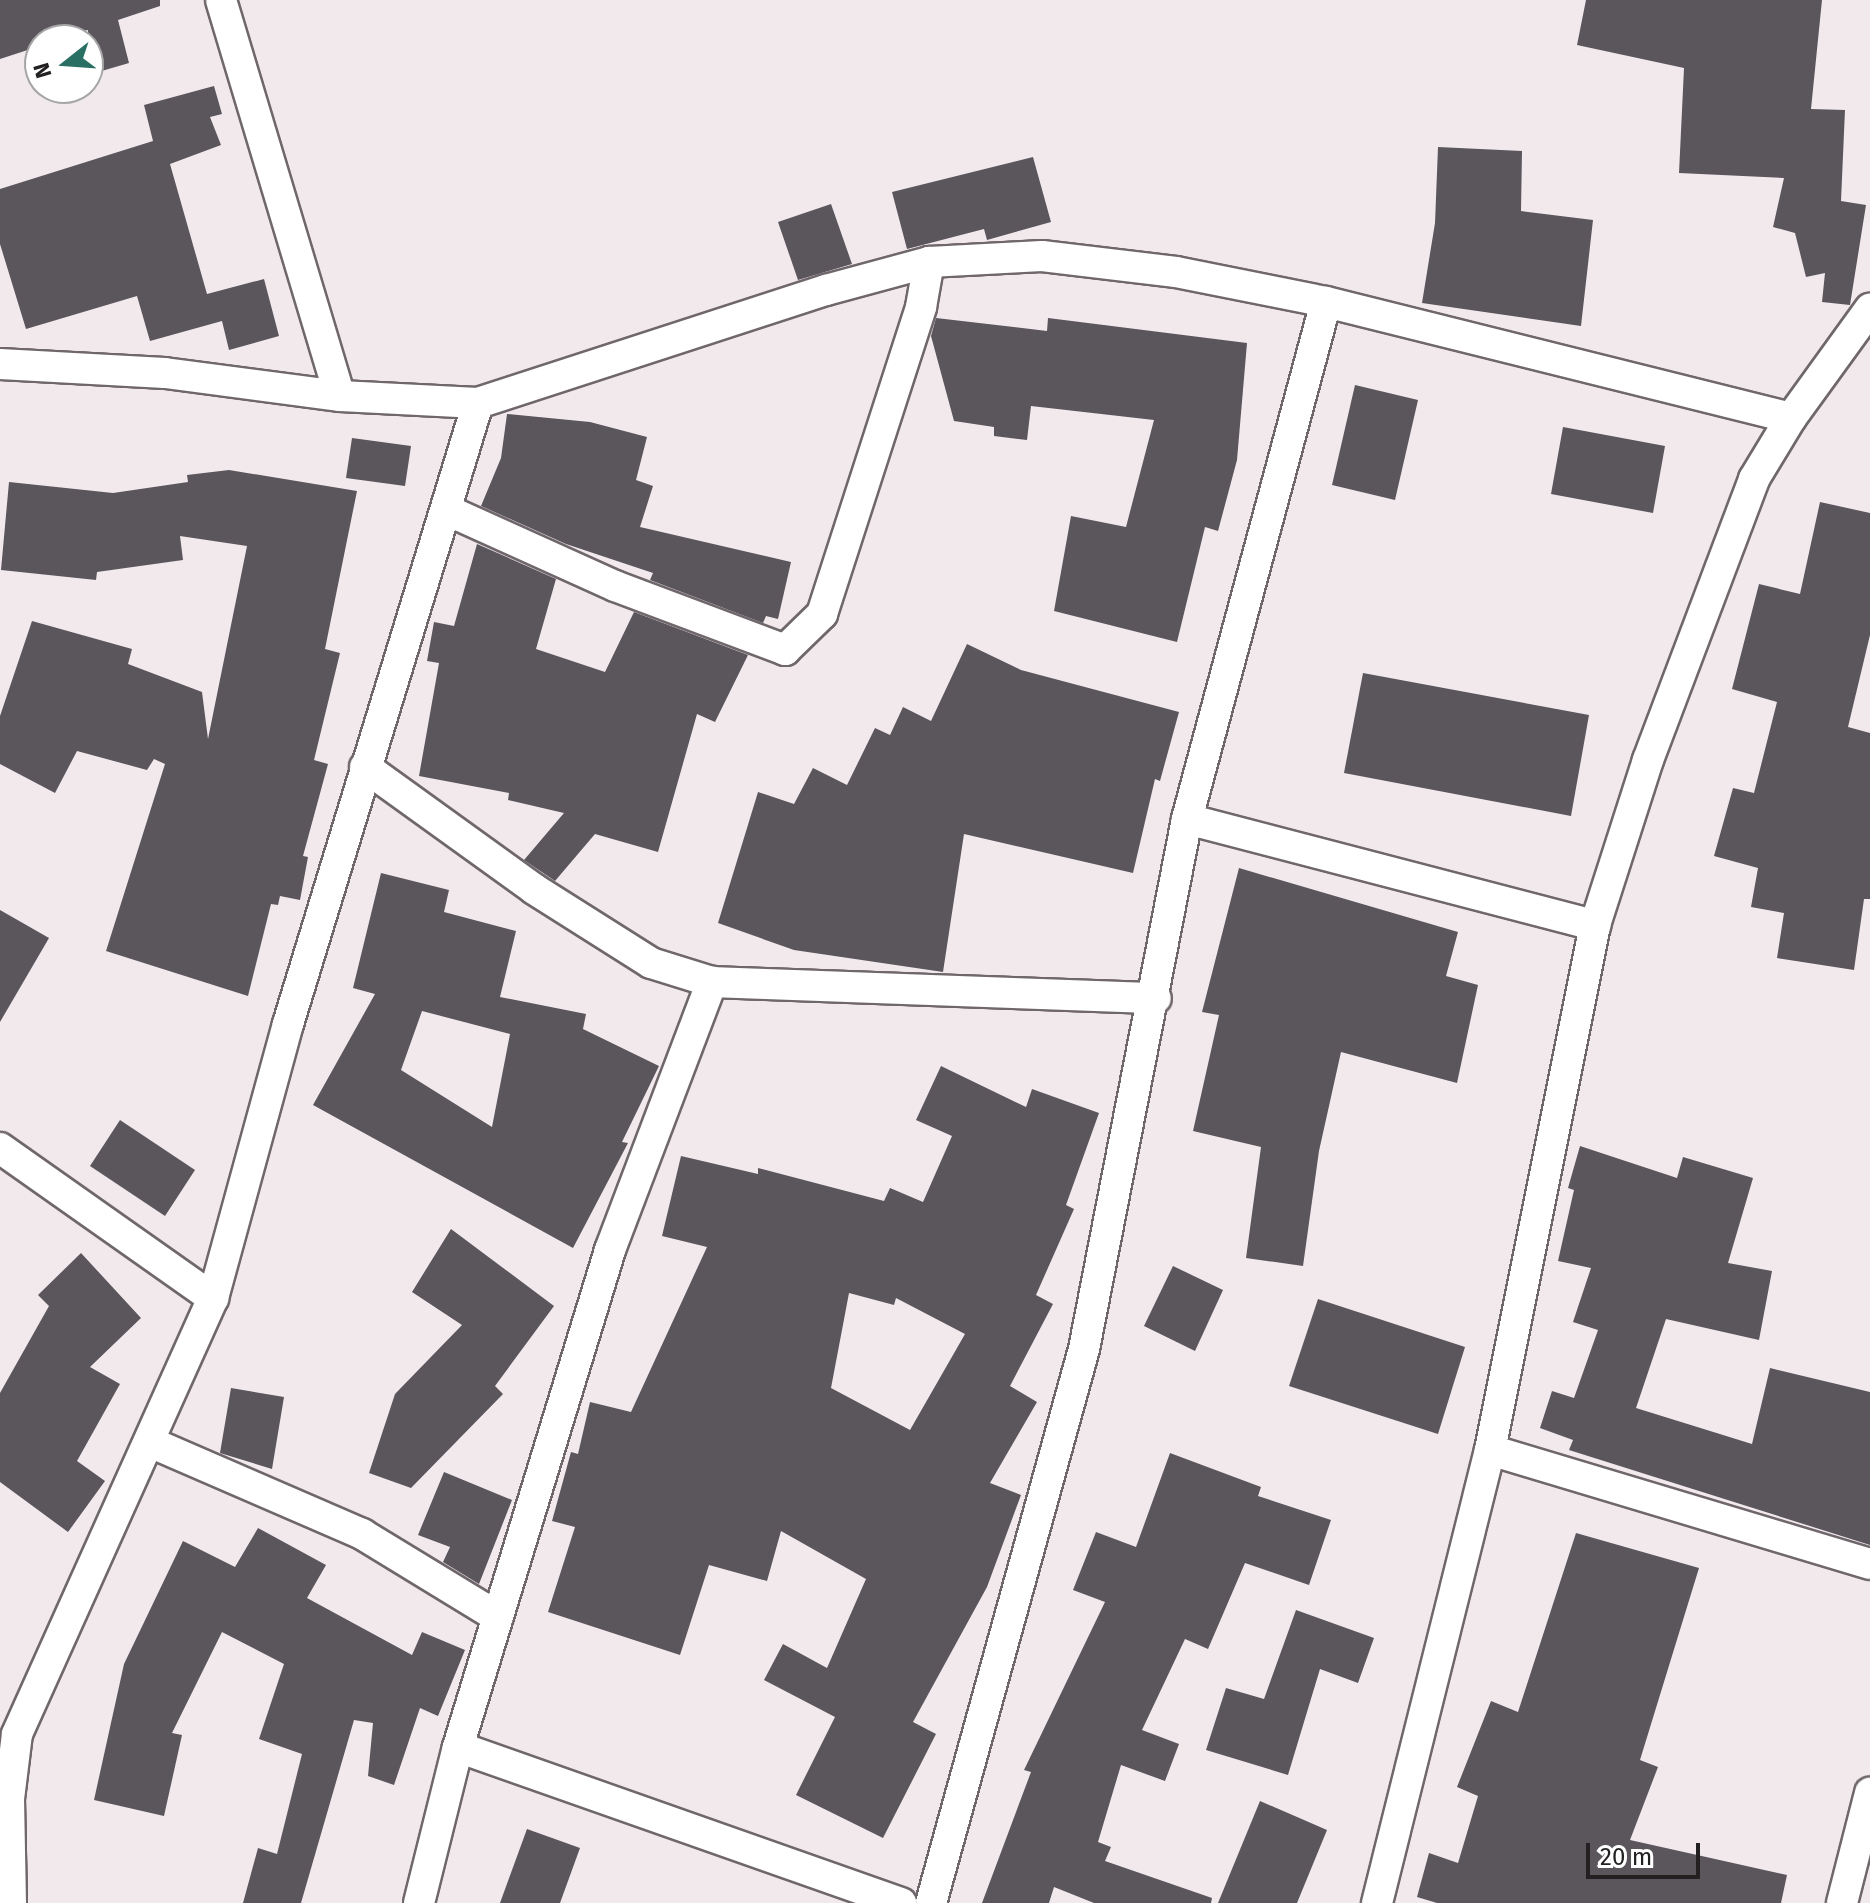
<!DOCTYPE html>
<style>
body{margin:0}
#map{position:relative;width:1870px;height:1903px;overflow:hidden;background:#f2e9ed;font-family:"Fira Sans",sans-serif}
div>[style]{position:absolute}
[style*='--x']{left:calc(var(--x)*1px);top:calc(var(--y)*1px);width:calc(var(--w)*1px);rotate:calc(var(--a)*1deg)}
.building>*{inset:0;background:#5a565c}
.roads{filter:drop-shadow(2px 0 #6f676b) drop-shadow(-2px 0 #6f676b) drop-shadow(0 2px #6f676b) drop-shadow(0 -2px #6f676b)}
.minor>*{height:30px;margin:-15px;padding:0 15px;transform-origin:15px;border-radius:15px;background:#fff}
span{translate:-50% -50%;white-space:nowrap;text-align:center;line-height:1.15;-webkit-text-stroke:8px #fff;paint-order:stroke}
.north{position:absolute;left:24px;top:24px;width:80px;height:80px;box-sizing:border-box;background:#fff;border:2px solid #a7a6a6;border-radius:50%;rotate:253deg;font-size:22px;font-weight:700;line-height:32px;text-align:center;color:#232021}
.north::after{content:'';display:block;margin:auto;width:28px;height:36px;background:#296f63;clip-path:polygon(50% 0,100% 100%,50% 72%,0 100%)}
.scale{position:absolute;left:1586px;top:1843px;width:114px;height:36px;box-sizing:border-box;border:4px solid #232021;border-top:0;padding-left:10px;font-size:24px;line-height:28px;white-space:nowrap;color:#232021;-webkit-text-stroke:6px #fff;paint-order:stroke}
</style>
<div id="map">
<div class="building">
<div style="clip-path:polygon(0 0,160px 0,160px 6px,118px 20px,129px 63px,88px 75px,88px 30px,40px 40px,40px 46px,0 59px)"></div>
<div style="clip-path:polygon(1586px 0,1822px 0,1811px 109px,1845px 110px,1841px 201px,1866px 205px,1850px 305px,1822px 302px,1825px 273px,1806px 277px,1795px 233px,1773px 227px,1784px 178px,1679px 173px,1684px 68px,1577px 45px)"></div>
<div style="clip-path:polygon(214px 86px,222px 114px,210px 117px,221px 145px,170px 164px,207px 294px,264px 279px,279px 336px,229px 350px,222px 321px,150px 341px,137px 296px,26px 329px,0 244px,0 189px,153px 141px,144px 105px)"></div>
<div style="clip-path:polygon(1438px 147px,1522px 151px,1521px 211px,1593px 220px,1581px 326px,1422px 303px,1435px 223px)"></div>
<div style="clip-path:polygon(1033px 157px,1051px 222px,987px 240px,984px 229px,907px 249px,892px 192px)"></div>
<div style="clip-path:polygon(831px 204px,852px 264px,798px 280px,778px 222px)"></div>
<div style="clip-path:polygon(936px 318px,1047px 331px,1048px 318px,1247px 343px,1237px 460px,1218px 531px,1205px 527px,1177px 642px,1054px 611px,1071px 516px,1126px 527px,1154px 420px,1031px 406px,1027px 440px,994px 436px,994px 427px,954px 421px,931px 336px)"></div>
<div style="clip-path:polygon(1355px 385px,1418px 400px,1395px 500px,1332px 485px)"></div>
<div style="clip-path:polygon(507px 414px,590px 422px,647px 437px,636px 480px,653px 486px,640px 527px,791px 562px,778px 619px,766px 616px,763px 623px,650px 580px,653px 573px,566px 544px,481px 506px,501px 458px)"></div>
<div style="clip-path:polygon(1563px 427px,1665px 446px,1653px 513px,1551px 494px)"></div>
<div style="clip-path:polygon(352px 438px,411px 446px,405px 486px,346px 478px)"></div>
<div style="clip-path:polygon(229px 470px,357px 491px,325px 649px,340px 653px,314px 760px,328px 764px,303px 856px,308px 857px,300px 900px,280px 896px,278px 905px,271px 904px,248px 996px,106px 951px,165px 764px,154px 759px,147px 770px,77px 751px,55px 793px,0 764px,0 716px,32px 621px,132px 649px,128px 664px,202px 692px,208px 739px,247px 546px,180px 536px,183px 560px,97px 572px,96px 580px,1px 570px,9px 482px,113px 493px,188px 482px,187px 475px)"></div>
<div style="clip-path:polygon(1820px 502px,1870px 513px,1870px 635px,1848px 727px,1870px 733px,1870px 899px,1864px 899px,1854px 970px,1777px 958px,1784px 913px,1751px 907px,1758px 868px,1714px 856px,1733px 788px,1754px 793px,1777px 702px,1732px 689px,1759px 584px,1800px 594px)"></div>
<div style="clip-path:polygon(477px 544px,556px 579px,536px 649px,605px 672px,634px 612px,748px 655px,715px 722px,697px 714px,658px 852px,595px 834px,555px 881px,524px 860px,564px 813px,508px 800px,509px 793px,419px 776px,439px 663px,427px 661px,434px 622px,454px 626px)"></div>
<div style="clip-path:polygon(967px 644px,1021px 670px,1179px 712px,1160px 781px,1155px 779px,1133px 873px,964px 834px,943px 972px,794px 950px,718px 923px,758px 792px,794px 804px,813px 768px,847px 785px,875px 728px,890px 735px,903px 707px,931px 721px)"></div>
<div style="clip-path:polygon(1363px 673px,1589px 715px,1571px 816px,1344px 773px)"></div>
<div style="clip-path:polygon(1239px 868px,1458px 932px,1446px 976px,1478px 985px,1457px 1083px,1341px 1052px,1319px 1151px,1303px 1266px,1246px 1258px,1261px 1147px,1193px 1131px,1219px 1015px,1202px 1012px)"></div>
<div style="clip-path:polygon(evenodd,381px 873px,449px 890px,444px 912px,516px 931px,500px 997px,586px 1014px,583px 1029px,659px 1066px,622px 1142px,628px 1143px,573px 1248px,313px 1105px,375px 994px,353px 988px,381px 873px,422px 1011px,510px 1034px,492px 1127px,401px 1070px,422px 1011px)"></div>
<div style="clip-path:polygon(0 910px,49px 938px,0 1022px)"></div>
<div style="clip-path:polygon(evenodd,941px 1066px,1026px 1107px,1032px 1089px,1099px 1113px,1066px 1205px,1074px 1209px,1036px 1295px,1053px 1304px,1010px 1386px,1037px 1402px,990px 1483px,1021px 1495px,987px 1587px,913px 1722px,936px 1734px,883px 1838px,796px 1795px,835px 1717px,764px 1680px,783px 1644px,827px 1668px,866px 1579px,781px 1531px,767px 1581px,709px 1565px,680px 1655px,548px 1612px,575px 1527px,552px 1521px,571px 1452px,578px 1454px,590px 1402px,631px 1412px,707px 1247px,662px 1236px,681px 1156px,758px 1174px,758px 1168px,884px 1201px,890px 1188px,923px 1202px,952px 1136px,916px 1120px,941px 1066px,849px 1293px,894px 1305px,896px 1298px,965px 1334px,910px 1430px,831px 1388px,849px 1293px)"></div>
<div style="clip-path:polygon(120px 1120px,195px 1170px,165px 1216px,90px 1166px)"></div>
<div style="clip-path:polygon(1580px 1146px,1677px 1178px,1683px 1157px,1753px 1178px,1728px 1263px,1772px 1271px,1759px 1340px,1666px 1319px,1636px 1408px,1752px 1444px,1770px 1368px,1870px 1392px,1870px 1545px,1569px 1450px,1573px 1440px,1540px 1428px,1552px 1391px,1574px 1398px,1598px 1330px,1573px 1322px,1591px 1268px,1558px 1261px,1574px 1190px,1568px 1188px)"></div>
<div style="clip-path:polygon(451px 1229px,554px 1306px,495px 1386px,503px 1394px,411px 1488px,369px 1473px,395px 1394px,462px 1325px,412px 1292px)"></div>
<div style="clip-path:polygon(81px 1253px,141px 1318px,90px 1367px,120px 1384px,77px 1461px,105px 1481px,68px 1532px,0 1482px,0 1393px,49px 1306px,38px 1295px)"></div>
<div style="clip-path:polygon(1173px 1266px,1223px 1290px,1195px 1351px,1144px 1326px)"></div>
<div style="clip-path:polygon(1318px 1299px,1465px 1347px,1438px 1434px,1289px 1386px)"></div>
<div style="clip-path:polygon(231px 1388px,284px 1397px,272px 1469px,220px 1453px)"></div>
<div style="clip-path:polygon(1170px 1453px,1261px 1487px,1258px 1496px,1331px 1520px,1309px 1585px,1245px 1563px,1208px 1649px,1185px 1639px,1142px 1730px,1179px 1744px,1165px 1781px,1121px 1765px,1098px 1842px,1111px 1847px,1105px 1861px,1212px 1898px,1211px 1903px,1094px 1903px,1054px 1887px,1049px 1903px,982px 1903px,1031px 1772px,1024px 1770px,1105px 1602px,1073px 1590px,1096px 1532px,1136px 1547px)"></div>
<div style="clip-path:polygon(444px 1472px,512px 1500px,479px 1584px,443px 1562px,450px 1547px,418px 1535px)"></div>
<div style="clip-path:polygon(258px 1528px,326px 1565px,307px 1598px,412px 1655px,422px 1632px,465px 1650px,438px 1716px,420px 1708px,394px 1785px,368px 1776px,373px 1723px,354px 1720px,301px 1903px,243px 1903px,258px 1848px,277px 1854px,302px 1754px,259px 1739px,284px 1664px,222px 1632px,172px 1733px,182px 1735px,164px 1816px,94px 1800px,124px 1664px,183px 1541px,235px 1567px)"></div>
<div style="clip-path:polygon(1576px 1533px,1699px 1568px,1640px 1760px,1658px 1767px,1630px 1840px,1787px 1875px,1781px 1903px,1437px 1903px,1417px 1897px,1429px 1853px,1458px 1863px,1478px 1796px,1457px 1787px,1491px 1701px,1518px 1712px)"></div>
<div style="clip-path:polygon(1296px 1610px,1374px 1638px,1358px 1683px,1320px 1669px,1288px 1775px,1206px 1750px,1226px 1688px,1264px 1699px)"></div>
<div style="clip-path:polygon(1260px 1801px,1327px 1830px,1297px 1903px,1218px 1903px)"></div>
<div style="clip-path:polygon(527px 1829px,580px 1848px,560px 1903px,500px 1903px)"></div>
</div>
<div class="roads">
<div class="minor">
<div style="--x:221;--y:0;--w:413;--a:73.3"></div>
<div style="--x:0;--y:364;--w:165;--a:3.1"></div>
<div style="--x:165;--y:373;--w:177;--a:7.5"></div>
<div style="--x:340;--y:396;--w:138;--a:2.9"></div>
<div style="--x:478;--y:403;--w:366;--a:-18"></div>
<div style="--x:826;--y:290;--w:107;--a:-15.2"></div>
<div style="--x:929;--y:262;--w:113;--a:-3"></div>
<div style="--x:1042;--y:256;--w:135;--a:6.8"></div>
<div style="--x:1176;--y:272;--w:153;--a:11.3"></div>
<div style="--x:1326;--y:302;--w:479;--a:14"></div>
<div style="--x:449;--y:511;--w:182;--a:24.3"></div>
<div style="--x:615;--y:586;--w:182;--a:20.6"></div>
<div style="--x:785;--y:650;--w:52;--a:-44.2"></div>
<div style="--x:822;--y:614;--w:323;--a:-72.1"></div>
<div style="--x:921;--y:307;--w:46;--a:-79.9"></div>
<div style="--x:365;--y:767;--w:208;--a:35.8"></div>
<div style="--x:534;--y:889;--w:138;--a:32.3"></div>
<div style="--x:651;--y:963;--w:64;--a:17.3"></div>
<div style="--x:712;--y:982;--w:444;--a:2.1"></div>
<div style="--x:1187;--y:819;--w:422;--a:14.6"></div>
<div style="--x:0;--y:1148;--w:261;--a:35.2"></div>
<div style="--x:152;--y:1443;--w:229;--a:23.4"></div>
<div style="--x:362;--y:1534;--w:159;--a:31.4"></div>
<div style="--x:1490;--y:1450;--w:397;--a:16.7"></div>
<div style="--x:458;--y:1747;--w:470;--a:19.4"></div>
<div style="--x:11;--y:1903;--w:104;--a:-91.1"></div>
<div style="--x:9;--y:1799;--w:65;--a:-83"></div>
<div style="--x:17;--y:1734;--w:478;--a:-65.8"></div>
<div style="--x:213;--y:1298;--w:284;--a:-74.7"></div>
<div style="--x:288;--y:1024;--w:649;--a:-72.99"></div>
<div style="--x:419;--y:1903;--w:161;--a:-76"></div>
<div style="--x:458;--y:1747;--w:520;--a:-72.99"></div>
<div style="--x:610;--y:1250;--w:287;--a:-69.2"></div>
<div style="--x:931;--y:1903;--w:575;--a:-74.56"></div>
<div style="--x:1084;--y:1349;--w:540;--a:-79"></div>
<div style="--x:1187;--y:819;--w:535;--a:-74.95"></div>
<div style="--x:1377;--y:1903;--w:467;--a:-76"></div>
<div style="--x:1490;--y:1450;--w:535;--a:-78.69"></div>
<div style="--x:1595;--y:925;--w:173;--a:-72.2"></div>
<div style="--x:1648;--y:760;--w:300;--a:-69.3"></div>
<div style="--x:1754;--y:479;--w:71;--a:-58.8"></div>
<div style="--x:1791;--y:418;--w:135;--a:-54.1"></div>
<div style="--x:1842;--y:1903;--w:114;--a:-75.7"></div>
</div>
</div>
<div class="north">N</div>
<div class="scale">20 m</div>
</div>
